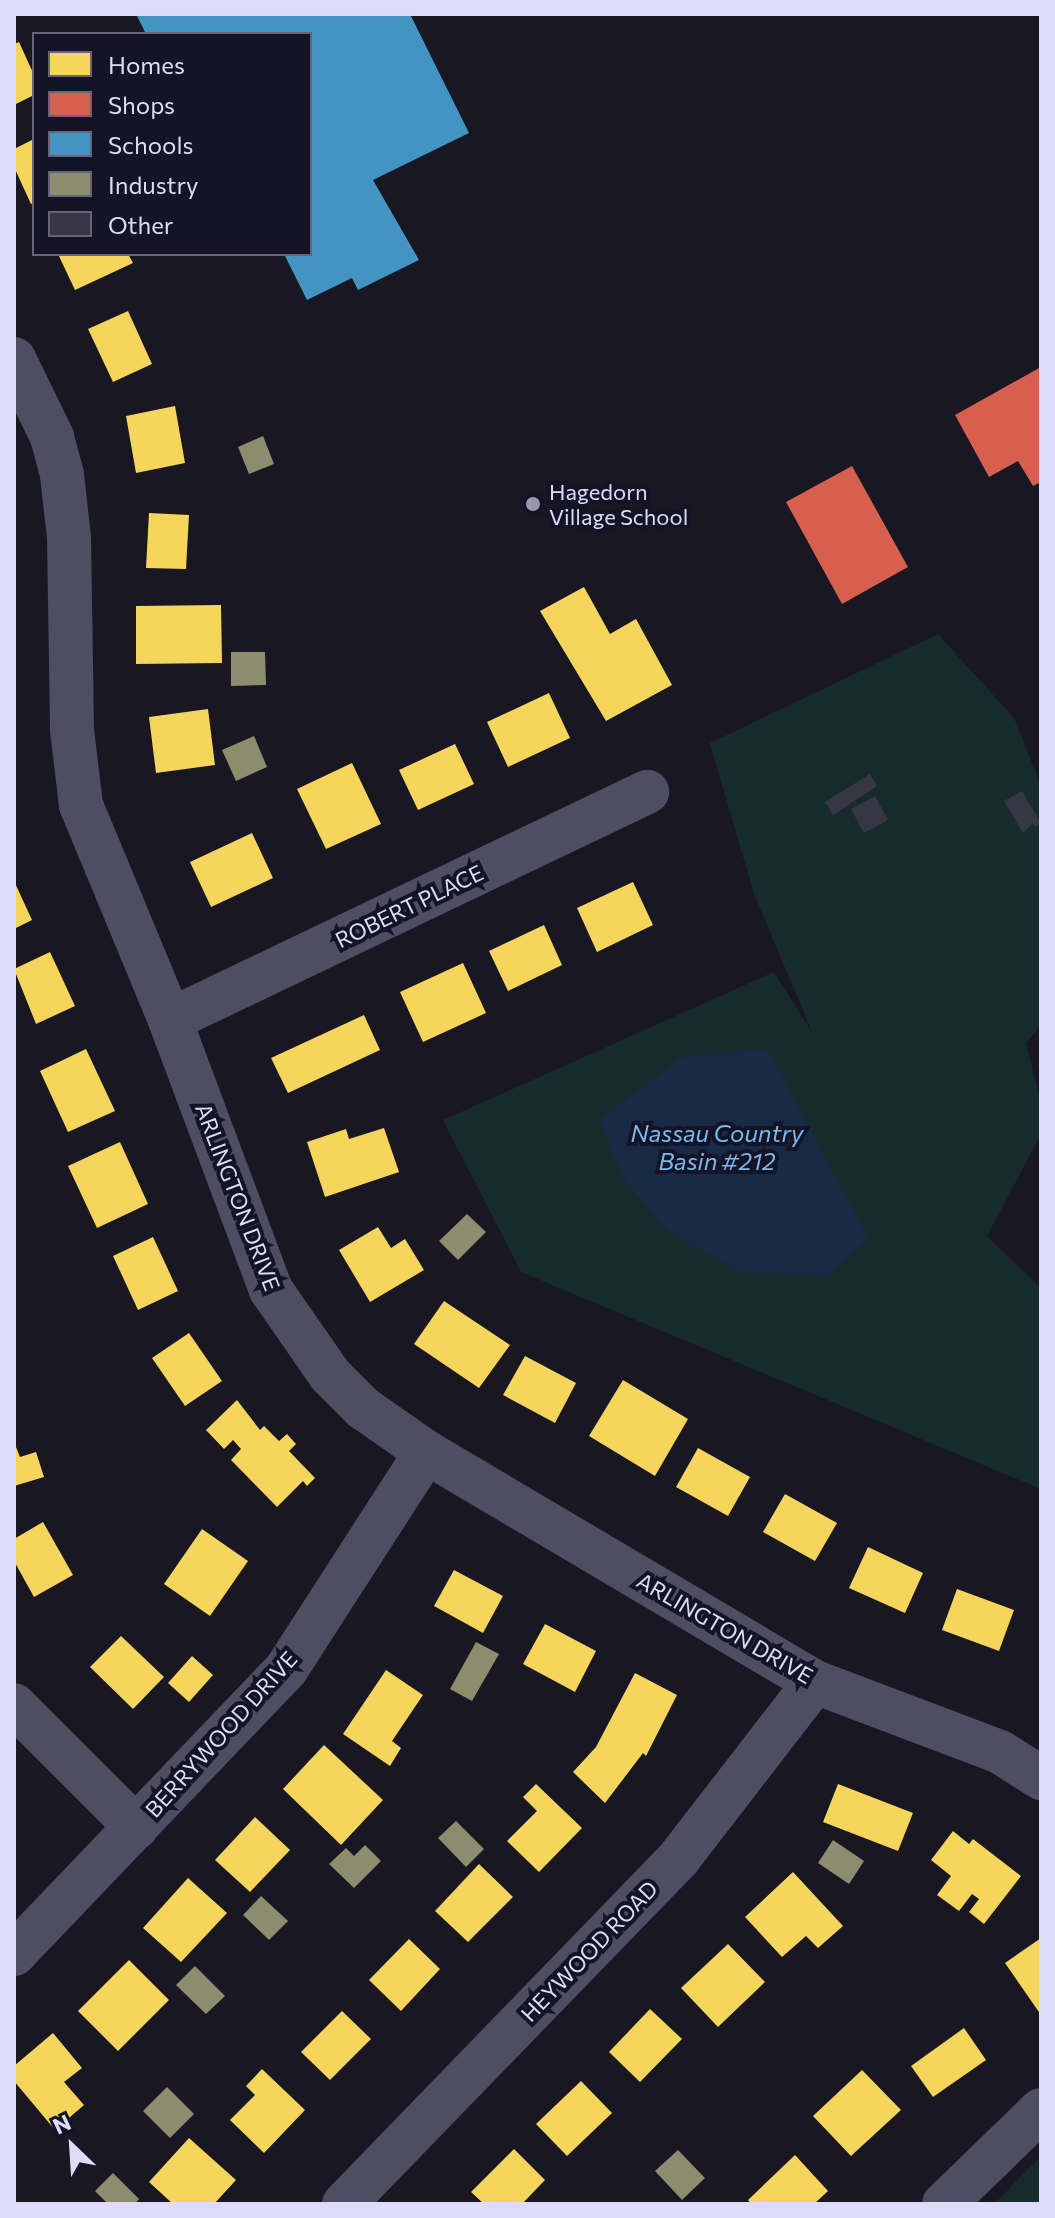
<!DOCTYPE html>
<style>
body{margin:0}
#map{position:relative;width:1055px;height:2218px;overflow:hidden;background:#181722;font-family:Commissioner,sans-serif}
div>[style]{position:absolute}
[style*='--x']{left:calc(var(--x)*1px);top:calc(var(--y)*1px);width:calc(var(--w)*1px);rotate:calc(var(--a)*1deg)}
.green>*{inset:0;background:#162c2c}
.water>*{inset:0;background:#172b46}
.homes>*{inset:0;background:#f6d55c}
.shops>*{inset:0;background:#d6604d}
.schools>*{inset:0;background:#4393c3}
.industry>*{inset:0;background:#8c8c6e}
.building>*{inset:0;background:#373643}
.minor>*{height:44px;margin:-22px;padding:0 22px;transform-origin:22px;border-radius:22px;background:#4e4d61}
.dots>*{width:22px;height:22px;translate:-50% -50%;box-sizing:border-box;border:4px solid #151326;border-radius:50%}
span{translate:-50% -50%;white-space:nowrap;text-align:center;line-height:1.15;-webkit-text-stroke:8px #151326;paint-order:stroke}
.poi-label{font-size:22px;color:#dfdcfb}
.left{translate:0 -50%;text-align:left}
.street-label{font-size:22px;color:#dfdcfb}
.water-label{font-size:24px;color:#77baee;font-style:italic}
.frame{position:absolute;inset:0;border:16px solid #dfdcfb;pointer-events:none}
.legend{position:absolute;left:32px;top:32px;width:280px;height:224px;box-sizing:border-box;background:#151326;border:2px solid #66637b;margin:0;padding:10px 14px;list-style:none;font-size:24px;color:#dfdcfb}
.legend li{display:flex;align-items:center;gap:16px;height:40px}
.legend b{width:40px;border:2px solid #66637b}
.north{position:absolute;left:32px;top:2106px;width:80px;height:80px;-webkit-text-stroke:6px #151326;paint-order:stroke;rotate:335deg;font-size:22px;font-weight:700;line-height:32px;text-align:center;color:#dfdcfb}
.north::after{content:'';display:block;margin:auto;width:28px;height:36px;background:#dfdcfb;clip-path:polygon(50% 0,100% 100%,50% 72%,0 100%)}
</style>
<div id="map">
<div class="green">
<div style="clip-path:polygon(938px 634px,1014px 718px,1041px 786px,1041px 1025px,1026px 1043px,1041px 1104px,1041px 1134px,987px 1236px,1041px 1288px,1041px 1489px,521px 1272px,443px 1120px,774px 972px,813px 1034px,754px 894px,710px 743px)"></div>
<div style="clip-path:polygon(1041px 2156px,1041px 2204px,994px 2204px)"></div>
</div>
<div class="water">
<div style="clip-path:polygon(767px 1049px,868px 1238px,827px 1276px,740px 1272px,666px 1229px,623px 1178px,600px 1120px,682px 1057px)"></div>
</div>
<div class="homes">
<div style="clip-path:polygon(19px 42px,34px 75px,34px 95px,14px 105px,14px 44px)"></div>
<div style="clip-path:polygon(34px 139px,34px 203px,31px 204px,14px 167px,14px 149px)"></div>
<div style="clip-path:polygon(58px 254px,128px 254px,133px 263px,75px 290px)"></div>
<div style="clip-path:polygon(128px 311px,152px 364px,113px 382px,88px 329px)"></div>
<div style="clip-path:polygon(175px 406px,185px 463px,136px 473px,126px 416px)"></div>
<div style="clip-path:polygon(149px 513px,189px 515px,186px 569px,146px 568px)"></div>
<div style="clip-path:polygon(584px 587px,610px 634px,636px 619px,672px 685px,606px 721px,540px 611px)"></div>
<div style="clip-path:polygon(221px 605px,222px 663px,136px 664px,136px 606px)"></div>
<div style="clip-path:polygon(549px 693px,570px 738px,508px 767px,487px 722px)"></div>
<div style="clip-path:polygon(208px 709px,215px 765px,156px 773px,149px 717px)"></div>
<div style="clip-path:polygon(455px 744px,474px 784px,418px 810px,399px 770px)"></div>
<div style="clip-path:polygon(352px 763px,381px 824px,326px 849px,297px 789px)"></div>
<div style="clip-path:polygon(252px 833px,273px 878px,211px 907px,190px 862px)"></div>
<div style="clip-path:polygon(14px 881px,32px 920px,14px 929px)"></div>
<div style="clip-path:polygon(633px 882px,653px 925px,597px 952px,577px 908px)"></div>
<div style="clip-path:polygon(544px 925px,562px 965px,508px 991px,489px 951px)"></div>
<div style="clip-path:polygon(50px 952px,75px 1006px,36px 1024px,14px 969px)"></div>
<div style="clip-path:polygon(463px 963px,486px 1013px,423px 1042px,400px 992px)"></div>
<div style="clip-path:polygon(364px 1015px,380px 1050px,288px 1093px,271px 1058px)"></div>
<div style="clip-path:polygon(86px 1049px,115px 1111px,68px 1132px,40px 1071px)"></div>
<div style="clip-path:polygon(384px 1128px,399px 1172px,325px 1197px,307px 1142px,346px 1129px,349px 1139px)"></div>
<div style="clip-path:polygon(120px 1142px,148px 1204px,97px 1228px,68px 1166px)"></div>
<div style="clip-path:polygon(378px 1227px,391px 1248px,405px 1239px,424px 1270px,370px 1302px,339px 1250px)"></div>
<div style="clip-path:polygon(153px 1237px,178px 1291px,138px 1310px,113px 1256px)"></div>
<div style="clip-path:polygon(444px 1301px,510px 1345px,479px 1388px,414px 1344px)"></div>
<div style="clip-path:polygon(189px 1333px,222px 1381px,185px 1406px,152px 1358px)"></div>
<div style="clip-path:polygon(525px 1356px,576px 1383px,555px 1423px,503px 1395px)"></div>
<div style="clip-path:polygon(623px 1380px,688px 1419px,655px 1476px,589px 1436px)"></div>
<div style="clip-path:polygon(237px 1400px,260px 1430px,264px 1426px,279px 1441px,287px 1434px,296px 1444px,289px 1451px,315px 1478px,307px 1486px,303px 1481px,277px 1507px,231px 1460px,241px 1449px,233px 1440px,224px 1449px,206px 1430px)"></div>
<div style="clip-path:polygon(14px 1442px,20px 1457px,36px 1452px,44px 1477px,14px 1486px)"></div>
<div style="clip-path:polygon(698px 1448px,750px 1477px,728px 1516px,676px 1487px)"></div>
<div style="clip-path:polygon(785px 1494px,837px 1523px,815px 1561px,763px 1532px)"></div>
<div style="clip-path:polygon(43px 1522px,73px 1575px,34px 1597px,14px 1561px,14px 1539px)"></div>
<div style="clip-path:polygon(202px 1529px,248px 1561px,210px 1616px,164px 1584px)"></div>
<div style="clip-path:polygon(868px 1547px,923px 1573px,905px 1613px,849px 1588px)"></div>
<div style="clip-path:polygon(454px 1570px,503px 1596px,483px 1633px,434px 1606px)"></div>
<div style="clip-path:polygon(957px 1589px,1014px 1610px,999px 1651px,942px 1630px)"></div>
<div style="clip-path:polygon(545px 1624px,596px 1651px,575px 1692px,523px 1664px)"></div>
<div style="clip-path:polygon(121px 1636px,164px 1677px,133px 1709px,90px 1667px)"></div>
<div style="clip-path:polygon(192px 1656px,213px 1675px,189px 1702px,168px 1683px)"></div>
<div style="clip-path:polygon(386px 1670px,423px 1695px,392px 1741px,401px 1748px,390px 1766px,343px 1734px)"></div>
<div style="clip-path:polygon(635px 1673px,677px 1695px,646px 1756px,643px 1753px,605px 1803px,573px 1772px,596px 1747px)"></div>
<div style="clip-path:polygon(324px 1745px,383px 1800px,341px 1845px,283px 1789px)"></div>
<div style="clip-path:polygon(536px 1784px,582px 1828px,539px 1872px,507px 1841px,537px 1811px,523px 1797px)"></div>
<div style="clip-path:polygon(838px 1784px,913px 1813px,898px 1851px,823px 1822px)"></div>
<div style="clip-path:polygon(255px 1817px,290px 1850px,250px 1892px,215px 1860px)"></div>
<div style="clip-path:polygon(953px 1831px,969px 1844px,973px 1839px,1021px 1876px,984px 1924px,969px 1912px,979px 1899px,972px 1894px,959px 1911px,937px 1895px,951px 1876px,931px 1860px)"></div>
<div style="clip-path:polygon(479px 1864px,513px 1897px,468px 1942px,435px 1911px)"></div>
<div style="clip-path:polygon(793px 1872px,843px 1926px,818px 1948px,806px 1936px,782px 1957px,745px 1917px)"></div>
<div style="clip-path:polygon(188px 1878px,227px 1913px,181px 1962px,143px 1928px)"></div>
<div style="clip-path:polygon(1041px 1938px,1041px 2015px,1005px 1963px)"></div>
<div style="clip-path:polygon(409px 1939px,440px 1969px,401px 2011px,369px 1980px)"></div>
<div style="clip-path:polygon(728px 1944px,765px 1982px,718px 2027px,681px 1988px)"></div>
<div style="clip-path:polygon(129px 1960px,169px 2000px,118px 2051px,78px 2011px)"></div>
<div style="clip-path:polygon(650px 2009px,682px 2039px,640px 2082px,609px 2052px)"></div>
<div style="clip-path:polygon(342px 2011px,371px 2039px,330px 2080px,301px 2052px)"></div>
<div style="clip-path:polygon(964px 2028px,986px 2060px,933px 2097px,911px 2066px)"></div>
<div style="clip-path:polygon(53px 2033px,82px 2068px,64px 2082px,84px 2105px,55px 2130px,14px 2081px,14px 2066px)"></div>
<div style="clip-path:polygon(262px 2069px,305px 2110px,264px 2153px,230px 2120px,255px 2095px,246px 2086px)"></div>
<div style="clip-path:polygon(862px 2070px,901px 2110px,851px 2156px,813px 2116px)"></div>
<div style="clip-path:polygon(581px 2081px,612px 2113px,567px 2156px,536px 2124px)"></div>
<div style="clip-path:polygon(189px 2138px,236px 2180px,214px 2204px,173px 2204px,149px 2182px)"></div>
<div style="clip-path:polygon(514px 2149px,545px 2180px,522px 2204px,484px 2204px,471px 2192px)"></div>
<div style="clip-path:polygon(795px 2155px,828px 2191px,814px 2204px,751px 2204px,748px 2200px)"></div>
</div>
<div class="shops">
<div style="clip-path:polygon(1041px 367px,1041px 482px,1033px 486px,1018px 461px,989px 477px,955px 415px)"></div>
<div style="clip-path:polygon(852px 466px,908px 567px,842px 604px,786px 502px)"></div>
</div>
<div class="schools">
<div style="clip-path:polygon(136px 14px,410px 14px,469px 133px,373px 180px,419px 260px,358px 290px,352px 278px,307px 300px,284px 254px,310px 254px,310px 34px,146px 34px)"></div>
</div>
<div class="industry">
<div style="clip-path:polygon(263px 436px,274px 464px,249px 474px,238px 447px)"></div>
<div style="clip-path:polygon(231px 652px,265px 652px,266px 685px,231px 686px)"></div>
<div style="clip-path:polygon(254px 736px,267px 767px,236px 781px,222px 750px)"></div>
<div style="clip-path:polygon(467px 1214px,486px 1232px,458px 1260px,439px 1241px)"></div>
<div style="clip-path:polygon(476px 1642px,499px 1654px,472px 1701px,450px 1689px)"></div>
<div style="clip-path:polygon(456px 1821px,484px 1849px,466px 1867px,438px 1838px)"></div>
<div style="clip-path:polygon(833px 1840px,864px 1861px,849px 1884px,818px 1863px)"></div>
<div style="clip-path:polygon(365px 1845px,381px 1861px,354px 1888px,329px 1864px,346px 1848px,354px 1856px)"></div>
<div style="clip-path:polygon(261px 1896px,288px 1921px,269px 1940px,243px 1915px)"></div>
<div style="clip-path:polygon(195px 1966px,225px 1996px,206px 2014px,176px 1985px)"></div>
<div style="clip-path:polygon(167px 2087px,194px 2114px,170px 2138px,143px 2111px)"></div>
<div style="clip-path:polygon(678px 2150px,705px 2178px,682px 2200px,655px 2171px)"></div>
<div style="clip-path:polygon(113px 2173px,139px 2199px,135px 2204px,108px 2204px,95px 2191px)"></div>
</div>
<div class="building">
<div style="clip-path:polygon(870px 774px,877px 786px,833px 815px,825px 802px)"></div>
<div style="clip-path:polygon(1022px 791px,1041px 823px,1035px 827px,1033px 823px,1023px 833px,1004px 801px)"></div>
<div style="clip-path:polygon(875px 796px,888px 820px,864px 833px,851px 809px)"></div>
</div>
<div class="minor">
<div style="--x:14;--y:359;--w:87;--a:64"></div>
<div style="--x:52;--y:437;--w:39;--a:75"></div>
<div style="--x:62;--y:475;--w:62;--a:83.6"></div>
<div style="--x:69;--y:537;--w:193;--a:89.1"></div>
<div style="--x:72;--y:730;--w:76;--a:83.2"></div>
<div style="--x:81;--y:805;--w:233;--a:67.5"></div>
<div style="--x:170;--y:1020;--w:288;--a:69.5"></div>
<div style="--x:271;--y:1290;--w:103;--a:55.2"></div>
<div style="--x:330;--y:1375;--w:47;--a:45"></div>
<div style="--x:363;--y:1408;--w:77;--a:34.9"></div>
<div style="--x:426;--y:1452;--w:452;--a:30.6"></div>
<div style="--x:815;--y:1682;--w:198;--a:20.7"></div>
<div style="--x:1000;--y:1752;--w:49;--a:32.4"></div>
<div style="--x:170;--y:1020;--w:529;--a:-25.55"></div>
<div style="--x:14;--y:1705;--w:173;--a:45"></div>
<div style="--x:14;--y:1954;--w:395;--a:-46.3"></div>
<div style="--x:287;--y:1668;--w:257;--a:-57.2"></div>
<div style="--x:344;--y:2204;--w:482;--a:-45.9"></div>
<div style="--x:679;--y:1858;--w:222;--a:-52.3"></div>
<div style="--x:944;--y:2204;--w:135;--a:-44.1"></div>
</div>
<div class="dots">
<div style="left:533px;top:504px;background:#9997af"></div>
</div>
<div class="poi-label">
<span class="left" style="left:549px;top:504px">Hagedorn<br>Village School</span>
</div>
<div class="street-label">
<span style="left:409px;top:906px;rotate:-26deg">ROBERT PLACE</span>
<span style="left:238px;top:1197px;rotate:69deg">ARLINGTON DRIVE</span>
<span style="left:725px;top:1628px;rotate:30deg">ARLINGTON DRIVE</span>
<span style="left:221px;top:1734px;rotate:-48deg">BERRYWOOD DRIVE</span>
<span style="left:589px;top:1951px;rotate:-46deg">HEYWOOD ROAD</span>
</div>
<div class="water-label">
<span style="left:717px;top:1147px">Nassau Country<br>Basin #212</span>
</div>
<div class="frame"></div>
<ul class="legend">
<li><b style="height:22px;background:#f6d55c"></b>Homes</li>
<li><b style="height:22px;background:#d6604d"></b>Shops</li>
<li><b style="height:22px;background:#4393c3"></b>Schools</li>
<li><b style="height:22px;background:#8c8c6e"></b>Industry</li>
<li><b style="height:22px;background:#373643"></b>Other</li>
</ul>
<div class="north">N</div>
</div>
